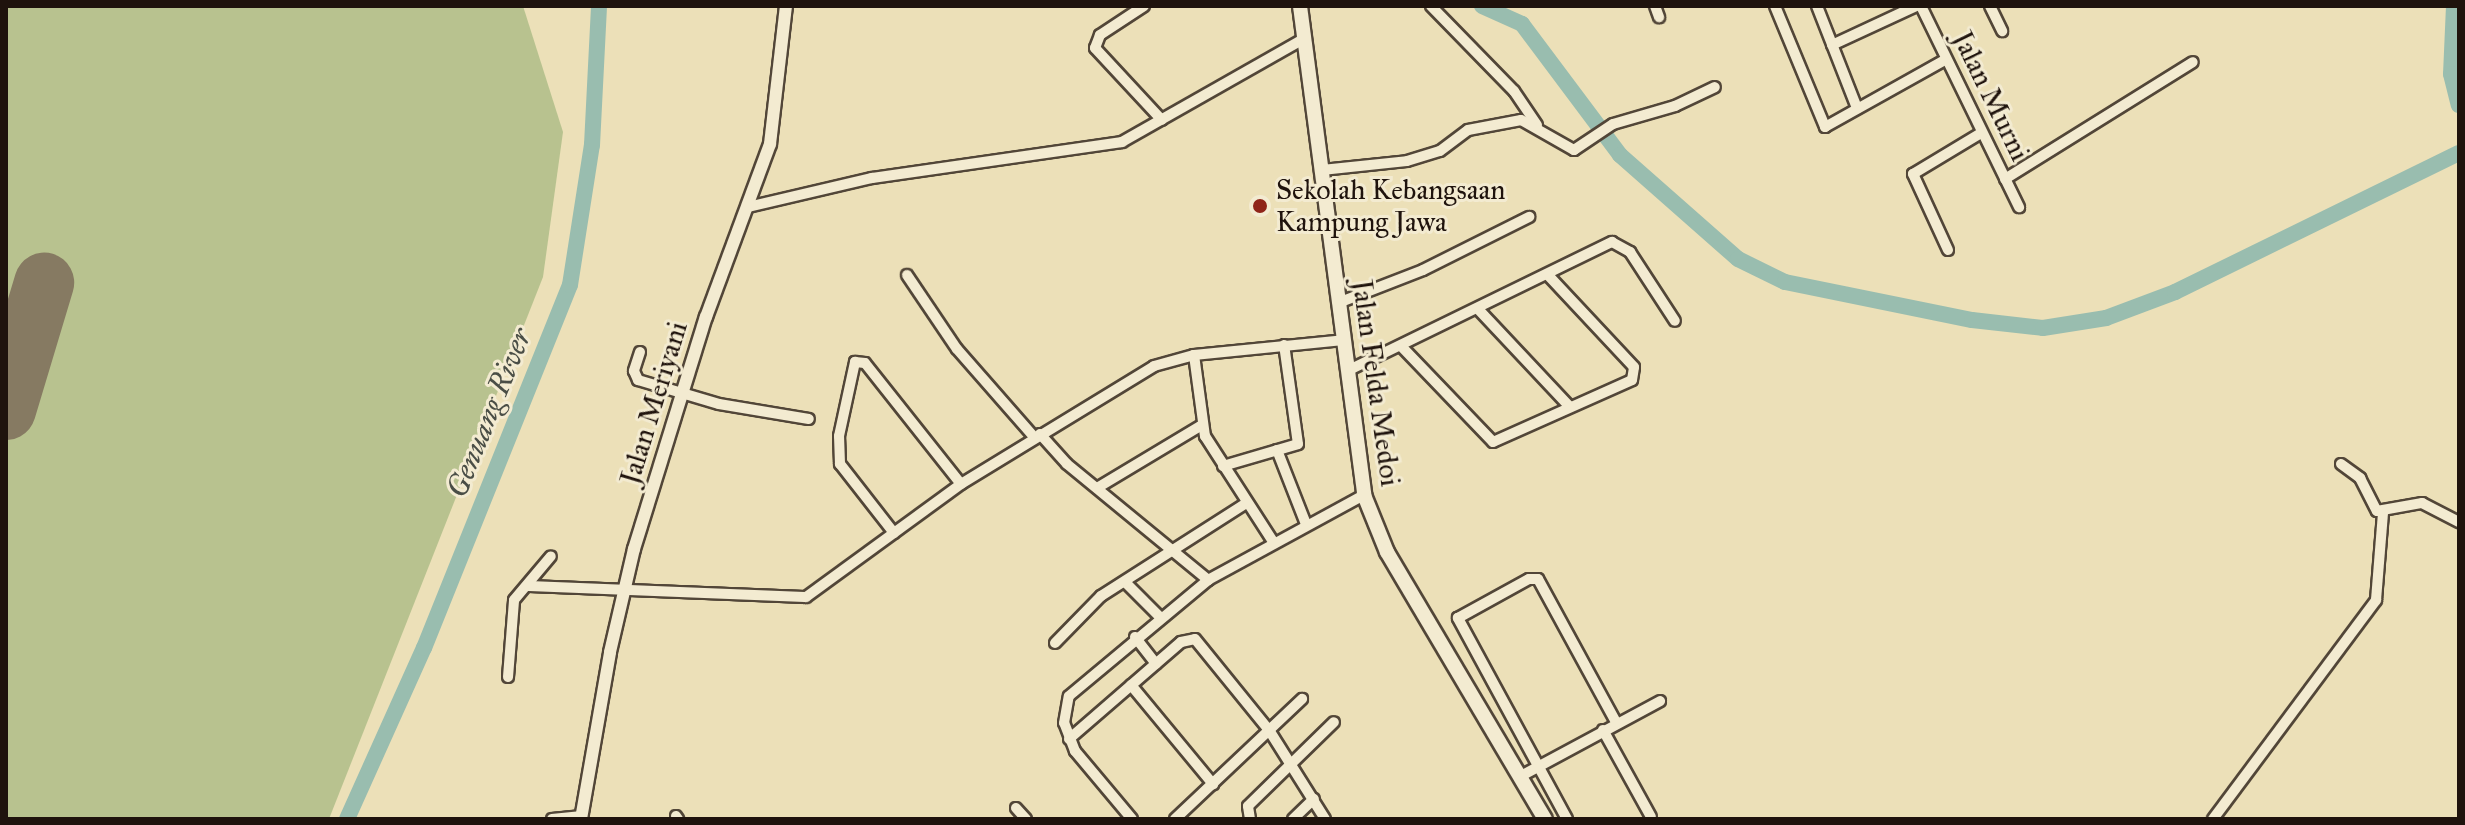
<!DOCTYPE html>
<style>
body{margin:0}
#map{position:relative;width:2465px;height:825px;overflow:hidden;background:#ece0b8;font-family:"IM FELL Great Primer",serif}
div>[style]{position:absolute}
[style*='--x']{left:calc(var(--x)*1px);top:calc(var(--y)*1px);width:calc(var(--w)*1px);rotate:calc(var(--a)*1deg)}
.green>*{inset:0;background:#b8c28f}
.river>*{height:16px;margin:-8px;padding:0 8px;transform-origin:8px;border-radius:8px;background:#99bdaf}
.runway>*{height:60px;margin:-30px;padding:0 30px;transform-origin:30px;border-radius:30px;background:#867a62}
.roads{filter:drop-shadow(2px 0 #524638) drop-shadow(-2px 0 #524638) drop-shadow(0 2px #524638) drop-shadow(0 -2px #524638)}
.minor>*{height:10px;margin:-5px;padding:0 5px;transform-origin:5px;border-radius:5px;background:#f3ebd1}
.tertiary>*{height:12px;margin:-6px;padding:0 6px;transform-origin:6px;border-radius:6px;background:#f3ebd1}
.secondary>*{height:14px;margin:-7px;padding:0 7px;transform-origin:7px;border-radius:7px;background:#f3ebd1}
.dots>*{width:22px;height:22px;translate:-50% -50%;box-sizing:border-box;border:4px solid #f3ebd1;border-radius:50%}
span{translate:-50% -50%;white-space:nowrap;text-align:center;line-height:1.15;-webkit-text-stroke:6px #f3ebd1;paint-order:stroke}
.street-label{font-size:28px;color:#1f130d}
.poi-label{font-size:28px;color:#1f130d}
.left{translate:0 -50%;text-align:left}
.water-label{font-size:30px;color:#4a4e46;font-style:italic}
.frame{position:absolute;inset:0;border:8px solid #1f130d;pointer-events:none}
</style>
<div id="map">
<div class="green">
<div style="clip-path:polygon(6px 6px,523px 6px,563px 132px,543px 277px,329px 819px,6px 819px)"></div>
</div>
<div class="river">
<div style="--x:1482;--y:6;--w:44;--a:24.2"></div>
<div style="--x:1522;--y:24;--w:164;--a:53.2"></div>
<div style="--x:1620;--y:155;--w:157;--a:41.4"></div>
<div style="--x:1738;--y:259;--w:52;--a:26.1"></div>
<div style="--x:1785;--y:282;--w:191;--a:11.5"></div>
<div style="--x:1972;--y:320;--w:71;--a:6.4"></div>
<div style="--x:2043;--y:328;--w:64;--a:-9"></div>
<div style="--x:2106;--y:318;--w:74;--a:-20.6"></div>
<div style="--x:2175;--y:292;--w:316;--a:-26.1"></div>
<div style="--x:2454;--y:6;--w:68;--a:92.5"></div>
<div style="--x:2451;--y:74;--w:32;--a:76"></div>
<div style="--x:347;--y:819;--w:188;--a:-65.8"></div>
<div style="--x:424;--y:648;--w:391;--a:-68.1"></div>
<div style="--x:570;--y:285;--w:142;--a:-81.1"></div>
<div style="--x:592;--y:145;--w:139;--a:-87.1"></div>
</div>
<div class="runway">
<div style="--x:6;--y:410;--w:133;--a:-73.3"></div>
</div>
<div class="roads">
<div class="minor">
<div style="--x:1144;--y:6;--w:53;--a:146.6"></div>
<div style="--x:1100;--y:35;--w:14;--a:111"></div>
<div style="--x:1095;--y:48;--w:98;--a:47.1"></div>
<div style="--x:1431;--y:6;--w:119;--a:45.7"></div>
<div style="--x:1514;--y:91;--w:41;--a:55.9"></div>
<div style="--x:1655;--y:6;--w:12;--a:70"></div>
<div style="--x:1775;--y:6;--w:131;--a:67.5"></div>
<div style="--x:1825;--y:127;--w:137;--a:-29.2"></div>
<div style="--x:1817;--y:6;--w:110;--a:68.6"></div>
<div style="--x:1921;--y:6;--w:224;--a:64"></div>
<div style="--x:1990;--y:6;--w:28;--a:64"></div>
<div style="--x:1832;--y:45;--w:93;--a:-24.9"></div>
<div style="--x:1322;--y:170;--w:85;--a:-6"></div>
<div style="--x:1407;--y:161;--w:34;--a:-17"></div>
<div style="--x:1440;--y:151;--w:35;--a:-37"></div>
<div style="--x:1468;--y:130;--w:54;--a:-10.7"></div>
<div style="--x:1521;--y:120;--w:61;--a:29.5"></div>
<div style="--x:1574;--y:150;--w:47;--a:-33.7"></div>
<div style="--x:1613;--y:124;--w:65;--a:-16.2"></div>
<div style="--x:1675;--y:106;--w:44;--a:-25.4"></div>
<div style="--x:2005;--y:179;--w:221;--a:-31.9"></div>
<div style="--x:748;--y:207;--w:127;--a:-13.2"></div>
<div style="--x:872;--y:178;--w:253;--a:-8.2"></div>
<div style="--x:1122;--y:142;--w:210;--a:-29.6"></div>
<div style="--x:1948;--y:250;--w:84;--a:-114.7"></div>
<div style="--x:1913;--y:174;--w:79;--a:-31.1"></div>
<div style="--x:907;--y:275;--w:89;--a:56"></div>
<div style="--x:957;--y:349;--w:118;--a:48.8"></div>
<div style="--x:1338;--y:303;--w:91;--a:-21.2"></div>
<div style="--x:1423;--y:270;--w:119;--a:-26.6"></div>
<div style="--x:1478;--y:309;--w:133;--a:46.8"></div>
<div style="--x:1401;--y:346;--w:133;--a:46.2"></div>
<div style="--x:1493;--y:442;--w:152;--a:-24"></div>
<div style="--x:1632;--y:380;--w:13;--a:-81"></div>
<div style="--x:1634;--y:367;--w:127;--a:-133.1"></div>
<div style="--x:640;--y:352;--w:20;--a:108"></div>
<div style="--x:634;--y:371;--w:10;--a:66"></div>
<div style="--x:638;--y:380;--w:84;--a:16.5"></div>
<div style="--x:719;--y:404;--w:91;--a:9.5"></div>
<div style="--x:1194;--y:355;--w:82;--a:82.3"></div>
<div style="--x:1205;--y:436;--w:127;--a:57.2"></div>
<div style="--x:1347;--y:371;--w:295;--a:-26"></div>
<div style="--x:1612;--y:242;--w:21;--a:29"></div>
<div style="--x:1630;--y:252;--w:82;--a:56.9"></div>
<div style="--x:1040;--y:434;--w:40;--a:48"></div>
<div style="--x:1067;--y:464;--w:183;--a:39.4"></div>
<div style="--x:1277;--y:450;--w:79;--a:68.6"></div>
<div style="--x:2341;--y:464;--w:24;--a:36"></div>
<div style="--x:2360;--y:478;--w:37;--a:63"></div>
<div style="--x:2377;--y:511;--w:46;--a:-10.1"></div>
<div style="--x:2422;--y:503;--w:42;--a:27.2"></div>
<div style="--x:1223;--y:466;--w:78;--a:-16.3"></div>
<div style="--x:1298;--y:444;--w:100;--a:-98"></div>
<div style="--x:1097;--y:488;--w:122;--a:-31"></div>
<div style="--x:894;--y:533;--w:88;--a:-128"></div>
<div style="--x:840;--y:464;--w:28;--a:-92"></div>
<div style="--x:839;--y:436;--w:76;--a:-77.8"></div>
<div style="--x:855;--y:362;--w:10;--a:6"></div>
<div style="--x:865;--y:363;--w:154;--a:51.6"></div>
<div style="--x:1125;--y:582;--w:48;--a:45"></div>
<div style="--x:528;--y:586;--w:278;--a:2.3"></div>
<div style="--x:806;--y:597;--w:192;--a:-36.1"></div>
<div style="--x:961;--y:484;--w:226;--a:-31.4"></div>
<div style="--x:1154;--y:366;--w:41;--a:-15.4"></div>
<div style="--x:1194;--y:355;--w:150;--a:-5.7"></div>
<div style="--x:1135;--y:637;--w:34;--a:52"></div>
<div style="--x:1055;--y:643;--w:66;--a:-45.6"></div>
<div style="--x:1101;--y:596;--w:171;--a:-32.6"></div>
<div style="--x:508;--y:677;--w:77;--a:-85.5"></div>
<div style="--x:514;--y:600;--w:57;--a:-49.9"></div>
<div style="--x:1131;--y:685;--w:129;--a:50.4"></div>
<div style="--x:1603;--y:730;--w:99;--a:61.1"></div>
<div style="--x:1069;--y:739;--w:148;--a:-40.9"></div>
<div style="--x:1181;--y:642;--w:14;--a:-12"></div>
<div style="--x:1195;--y:639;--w:117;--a:50.9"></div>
<div style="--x:1269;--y:730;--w:105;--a:57.8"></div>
<div style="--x:1521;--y:776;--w:158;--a:-28.3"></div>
<div style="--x:1016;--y:808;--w:15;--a:48"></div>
<div style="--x:676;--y:816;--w:4;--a:56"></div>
<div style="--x:552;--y:819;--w:30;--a:-6"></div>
<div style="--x:1132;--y:819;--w:89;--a:-130"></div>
<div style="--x:1075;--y:751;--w:30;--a:-111"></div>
<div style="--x:1064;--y:723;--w:27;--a:-80"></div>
<div style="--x:1069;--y:696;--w:181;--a:-39.8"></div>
<div style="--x:1208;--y:580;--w:178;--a:-28.6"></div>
<div style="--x:1175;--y:819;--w:175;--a:-43.4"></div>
<div style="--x:1250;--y:819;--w:13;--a:-99"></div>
<div style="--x:1248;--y:806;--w:120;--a:-44.3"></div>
<div style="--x:1293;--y:819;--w:29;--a:-44"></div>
<div style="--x:1567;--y:819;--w:229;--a:-118.5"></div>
<div style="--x:1458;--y:618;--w:81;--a:-28.8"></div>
<div style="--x:1529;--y:579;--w:9;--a:0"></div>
<div style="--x:1538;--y:579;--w:163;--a:61.4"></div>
<div style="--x:2213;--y:819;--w:273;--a:-53.3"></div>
<div style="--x:2376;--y:600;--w:87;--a:-85.4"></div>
</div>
<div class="tertiary">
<div style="--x:581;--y:819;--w:169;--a:-80.1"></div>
<div style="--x:610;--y:652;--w:106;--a:-76.9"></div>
<div style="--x:634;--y:549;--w:243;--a:-72.8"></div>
<div style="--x:706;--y:317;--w:184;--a:-69.7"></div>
<div style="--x:770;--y:144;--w:139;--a:-83.4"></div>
</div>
<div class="secondary">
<div style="--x:1300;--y:6;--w:493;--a:82.5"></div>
<div style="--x:1364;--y:495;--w:61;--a:68"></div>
<div style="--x:1387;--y:552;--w:310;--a:59.4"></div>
</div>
</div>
<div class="dots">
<div style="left:1260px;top:206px;background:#8f2418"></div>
</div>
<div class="street-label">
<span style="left:1991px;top:96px;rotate:64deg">Jalan Murni</span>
<span style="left:1376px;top:383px;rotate:82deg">Jalan Felda Medoi</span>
<span style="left:654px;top:403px;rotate:-73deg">Jalan Meriyani</span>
</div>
<div class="poi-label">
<span class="left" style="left:1276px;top:206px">Sekolah Kebangsaan<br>Kampung Jawa</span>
</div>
<div class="water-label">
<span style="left:489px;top:413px;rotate:-68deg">Genuang River</span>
</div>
<div class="frame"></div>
</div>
